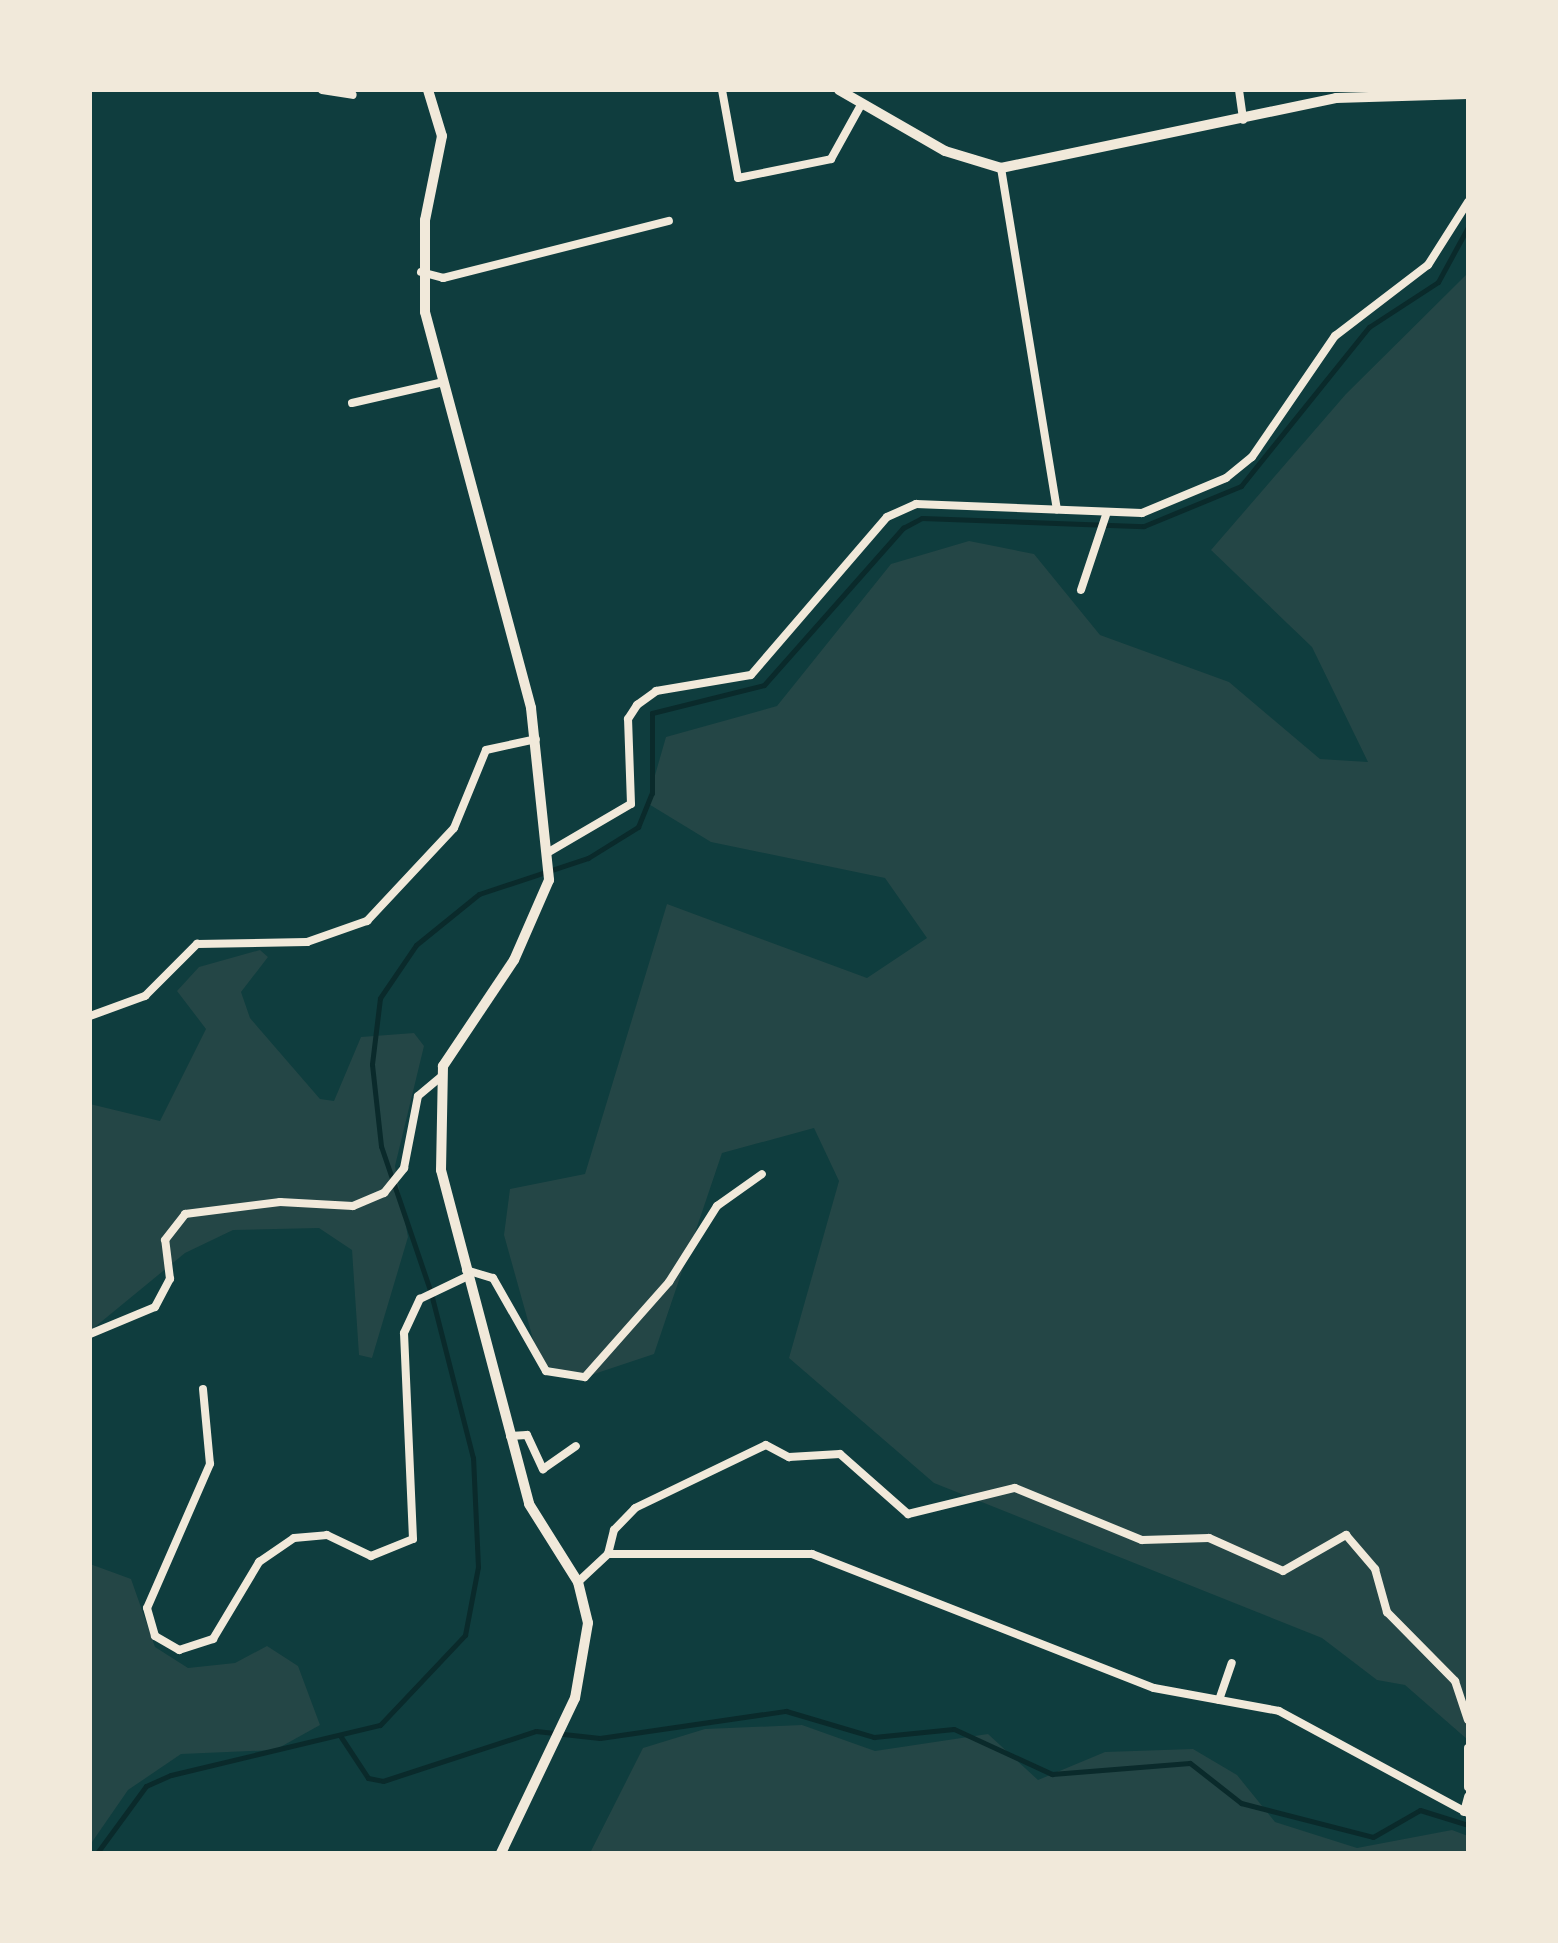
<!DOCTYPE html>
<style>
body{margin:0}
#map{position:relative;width:1558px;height:1943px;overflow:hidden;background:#0f3d3e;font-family:"Times New Roman",serif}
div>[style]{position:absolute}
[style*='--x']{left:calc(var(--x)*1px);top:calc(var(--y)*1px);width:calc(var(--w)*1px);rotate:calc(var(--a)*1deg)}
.green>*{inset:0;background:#244646}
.stream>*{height:5px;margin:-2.5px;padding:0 2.5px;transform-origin:2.5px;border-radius:2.5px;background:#0a2a2b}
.minor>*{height:8px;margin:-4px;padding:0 4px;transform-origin:4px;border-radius:4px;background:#f1e9da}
.tertiary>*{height:10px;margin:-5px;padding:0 5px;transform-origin:5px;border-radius:5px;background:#f1e9da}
span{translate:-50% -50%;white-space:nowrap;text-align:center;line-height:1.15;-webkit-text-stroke:10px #f1e9da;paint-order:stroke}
.frame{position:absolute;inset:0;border:92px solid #f1e9da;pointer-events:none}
</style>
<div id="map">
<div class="green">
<div style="clip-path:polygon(1468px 273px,1468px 1740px,1405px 1685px,1377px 1680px,1322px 1638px,934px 1483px,789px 1358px,839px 1181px,814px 1128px,722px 1153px,654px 1354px,585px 1377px,540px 1364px,504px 1235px,510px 1189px,585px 1174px,667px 904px,867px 978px,927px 938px,885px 878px,711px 842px,647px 803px,666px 737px,777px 706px,891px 564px,969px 541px,1034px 554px,1100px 635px,1229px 682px,1320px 759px,1368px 762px,1312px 647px,1211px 550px,1346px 394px)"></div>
<div style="clip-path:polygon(260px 950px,268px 957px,241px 992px,250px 1018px,320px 1099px,334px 1101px,361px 1037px,414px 1033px,424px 1046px,395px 1166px,408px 1237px,372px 1358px,359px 1355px,352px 1250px,319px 1228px,233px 1230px,185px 1253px,90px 1331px,90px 1104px,160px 1121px,206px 1029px,177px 991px,199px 967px)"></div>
<div style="clip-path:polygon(90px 1564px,131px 1579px,155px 1647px,188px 1668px,235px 1663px,267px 1646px,298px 1666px,320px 1725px,275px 1750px,181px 1754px,128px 1790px,90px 1845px)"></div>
<div style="clip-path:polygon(802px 1725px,875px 1751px,988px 1734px,1038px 1780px,1105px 1752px,1193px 1749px,1237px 1775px,1275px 1822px,1357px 1848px,1452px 1830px,1468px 1836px,1468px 1853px,590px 1853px,643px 1748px,705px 1729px)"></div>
</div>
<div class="stream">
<div style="--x:341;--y:1737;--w:49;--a:56.6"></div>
<div style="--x:368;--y:1778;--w:15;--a:11"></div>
<div style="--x:383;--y:1781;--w:161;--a:-18.1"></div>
<div style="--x:536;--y:1731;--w:64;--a:6.2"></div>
<div style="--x:600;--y:1738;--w:188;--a:-8.3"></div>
<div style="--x:786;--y:1711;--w:92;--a:16.5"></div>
<div style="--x:874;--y:1737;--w:80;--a:-5.7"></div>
<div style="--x:954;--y:1729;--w:108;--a:24.7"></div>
<div style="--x:1052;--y:1774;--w:138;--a:-4.6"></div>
<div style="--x:1190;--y:1763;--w:65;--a:38.1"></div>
<div style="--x:1241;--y:1803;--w:136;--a:14.4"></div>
<div style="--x:1373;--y:1837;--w:54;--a:-29.9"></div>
<div style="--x:1420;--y:1810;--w:50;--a:17.4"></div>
<div style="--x:97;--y:1853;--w:83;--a:-53.8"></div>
<div style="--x:146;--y:1786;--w:27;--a:-24"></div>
<div style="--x:171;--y:1775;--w:215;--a:-13.5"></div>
<div style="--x:380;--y:1725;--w:124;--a:-46.6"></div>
<div style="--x:465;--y:1635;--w:69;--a:-79.2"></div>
<div style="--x:478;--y:1567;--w:109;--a:-92.6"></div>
<div style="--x:473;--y:1458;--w:170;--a:-104.3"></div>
<div style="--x:431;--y:1293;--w:155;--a:-108.8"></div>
<div style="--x:381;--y:1146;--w:82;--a:-96.3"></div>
<div style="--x:372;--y:1064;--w:66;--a:-83.1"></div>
<div style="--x:380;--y:998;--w:64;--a:-55.8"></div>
<div style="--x:416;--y:945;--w:81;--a:-39"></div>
<div style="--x:479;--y:894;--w:115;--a:-18.3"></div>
<div style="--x:588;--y:858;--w:59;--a:-31.8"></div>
<div style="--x:638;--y:827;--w:37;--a:-68"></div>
<div style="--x:652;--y:793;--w:80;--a:-90"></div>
<div style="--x:652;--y:713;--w:115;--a:-14"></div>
<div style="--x:764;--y:685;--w:210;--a:-48.5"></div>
<div style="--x:903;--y:528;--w:21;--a:-28"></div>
<div style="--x:922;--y:518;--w:222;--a:2.1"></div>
<div style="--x:1144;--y:526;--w:105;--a:-22.4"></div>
<div style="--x:1241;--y:486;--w:204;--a:-51.2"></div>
<div style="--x:1369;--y:327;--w:82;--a:-33.1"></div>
<div style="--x:1438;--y:282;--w:63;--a:-61.4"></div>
</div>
<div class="minor">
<div style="--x:322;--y:90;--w:31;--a:9"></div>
<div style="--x:722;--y:90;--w:89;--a:79.7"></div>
<div style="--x:738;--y:178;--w:95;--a:-11.5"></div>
<div style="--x:831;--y:159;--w:64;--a:-61"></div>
<div style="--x:1239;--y:90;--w:30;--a:82"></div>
<div style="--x:1001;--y:168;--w:346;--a:80.7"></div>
<div style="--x:421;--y:272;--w:23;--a:15"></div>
<div style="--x:443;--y:278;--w:233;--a:-14.2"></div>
<div style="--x:352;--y:403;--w:94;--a:-12.9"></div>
<div style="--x:1081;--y:590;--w:82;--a:-71.6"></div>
<div style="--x:547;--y:853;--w:97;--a:-30.3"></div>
<div style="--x:631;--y:804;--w:85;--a:-92"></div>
<div style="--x:628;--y:719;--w:17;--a:-57"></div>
<div style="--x:637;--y:705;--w:24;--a:-36"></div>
<div style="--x:656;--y:691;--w:96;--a:-9.6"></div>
<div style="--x:751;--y:675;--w:208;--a:-49.3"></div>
<div style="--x:887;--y:517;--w:32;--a:-24"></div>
<div style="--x:916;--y:504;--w:226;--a:2.3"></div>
<div style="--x:1142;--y:513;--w:91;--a:-22.6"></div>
<div style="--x:1226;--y:478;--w:33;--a:-39"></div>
<div style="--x:1252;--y:457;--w:147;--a:-55.6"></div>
<div style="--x:1335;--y:336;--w:117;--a:-37.4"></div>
<div style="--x:1428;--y:265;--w:75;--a:-57.6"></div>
<div style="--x:90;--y:1016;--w:59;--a:-20"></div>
<div style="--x:145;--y:996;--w:74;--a:-45"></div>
<div style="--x:197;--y:944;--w:110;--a:-1"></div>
<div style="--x:307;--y:942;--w:64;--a:-19.3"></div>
<div style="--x:367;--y:921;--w:127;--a:-46.9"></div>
<div style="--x:454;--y:828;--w:84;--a:-67.7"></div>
<div style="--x:486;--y:750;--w:51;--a:-12.4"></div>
<div style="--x:466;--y:1270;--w:28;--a:17"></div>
<div style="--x:493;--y:1278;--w:107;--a:60.3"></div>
<div style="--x:546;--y:1371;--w:39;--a:9"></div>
<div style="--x:585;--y:1377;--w:127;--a:-48.5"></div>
<div style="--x:669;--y:1282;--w:90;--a:-57.7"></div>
<div style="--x:717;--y:1206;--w:55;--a:-35.4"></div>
<div style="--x:90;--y:1334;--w:70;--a:-22.6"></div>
<div style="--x:155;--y:1307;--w:32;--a:-62"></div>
<div style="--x:170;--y:1279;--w:39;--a:-97"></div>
<div style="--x:165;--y:1240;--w:33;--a:-52"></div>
<div style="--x:185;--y:1214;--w:96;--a:-7.2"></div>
<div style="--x:280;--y:1202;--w:73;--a:3.1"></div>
<div style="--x:353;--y:1206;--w:34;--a:-23"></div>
<div style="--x:384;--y:1193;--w:32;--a:-51"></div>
<div style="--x:404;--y:1168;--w:73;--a:-79"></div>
<div style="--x:418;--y:1096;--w:30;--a:-40"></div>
<div style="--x:203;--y:1389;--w:75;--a:84.7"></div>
<div style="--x:210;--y:1464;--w:157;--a:113.6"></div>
<div style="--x:147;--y:1608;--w:29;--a:74"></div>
<div style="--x:155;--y:1636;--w:28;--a:30"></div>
<div style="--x:179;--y:1650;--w:36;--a:-18"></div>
<div style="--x:213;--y:1639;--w:90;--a:-59.1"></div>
<div style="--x:259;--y:1562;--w:42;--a:-34.4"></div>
<div style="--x:294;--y:1538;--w:33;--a:-5"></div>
<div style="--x:327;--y:1535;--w:49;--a:25.5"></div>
<div style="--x:371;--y:1556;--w:45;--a:-22"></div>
<div style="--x:413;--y:1539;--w:206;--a:-92.5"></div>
<div style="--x:404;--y:1333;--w:38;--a:-65"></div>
<div style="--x:420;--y:1299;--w:53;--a:-25.6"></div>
<div style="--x:510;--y:1436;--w:17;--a:-3"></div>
<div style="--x:527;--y:1435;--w:38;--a:65"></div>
<div style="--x:543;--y:1469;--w:40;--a:-34.9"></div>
<div style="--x:608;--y:1554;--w:25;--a:-76"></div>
<div style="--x:614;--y:1530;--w:30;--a:-46"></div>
<div style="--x:635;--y:1508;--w:145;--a:-25.7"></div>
<div style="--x:766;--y:1445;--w:26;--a:28"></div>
<div style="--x:789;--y:1457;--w:51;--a:-3.4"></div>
<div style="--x:840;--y:1454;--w:91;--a:41.4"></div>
<div style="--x:908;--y:1514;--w:110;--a:-13.7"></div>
<div style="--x:1015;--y:1488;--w:137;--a:22.3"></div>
<div style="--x:1142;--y:1540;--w:67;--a:-1.7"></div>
<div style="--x:1209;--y:1538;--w:81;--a:24"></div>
<div style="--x:1283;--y:1571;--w:73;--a:-29.7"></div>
<div style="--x:1346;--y:1535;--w:45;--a:49.5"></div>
<div style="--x:1375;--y:1569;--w:45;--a:74.4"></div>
<div style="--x:1387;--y:1612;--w:97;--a:45.4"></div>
<div style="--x:1455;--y:1681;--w:41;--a:71.6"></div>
<div style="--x:578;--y:1582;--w:41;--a:-43"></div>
<div style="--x:608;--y:1554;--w:204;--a:0"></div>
<div style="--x:812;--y:1554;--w:367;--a:21.4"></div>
<div style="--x:1154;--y:1688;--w:127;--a:10.4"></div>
<div style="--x:1279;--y:1711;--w:215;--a:28.4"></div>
<div style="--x:1219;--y:1700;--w:39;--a:-71"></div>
<div style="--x:1468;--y:1748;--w:39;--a:90"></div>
<div style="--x:1464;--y:1812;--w:16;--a:-75"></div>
</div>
<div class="tertiary">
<div style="--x:428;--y:90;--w:48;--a:73.1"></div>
<div style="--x:442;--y:136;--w:86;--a:101.4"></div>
<div style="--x:425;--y:220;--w:92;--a:90"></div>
<div style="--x:425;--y:312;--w:410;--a:75"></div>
<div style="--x:531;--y:708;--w:173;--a:84"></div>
<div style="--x:549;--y:880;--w:87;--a:113.6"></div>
<div style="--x:514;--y:960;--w:128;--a:123.8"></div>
<div style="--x:443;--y:1066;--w:104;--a:91.1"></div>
<div style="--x:441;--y:1170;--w:345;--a:75.2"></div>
<div style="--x:529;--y:1504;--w:92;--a:57.9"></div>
<div style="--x:578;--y:1582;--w:42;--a:76.3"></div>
<div style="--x:588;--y:1623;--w:76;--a:99.8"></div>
<div style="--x:575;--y:1698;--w:172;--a:115.5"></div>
<div style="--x:839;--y:90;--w:122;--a:29.9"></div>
<div style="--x:945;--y:151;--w:59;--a:16.9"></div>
<div style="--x:1001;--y:168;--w:342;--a:-11.8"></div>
<div style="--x:1336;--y:98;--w:132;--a:-1.7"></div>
</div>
<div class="frame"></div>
</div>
